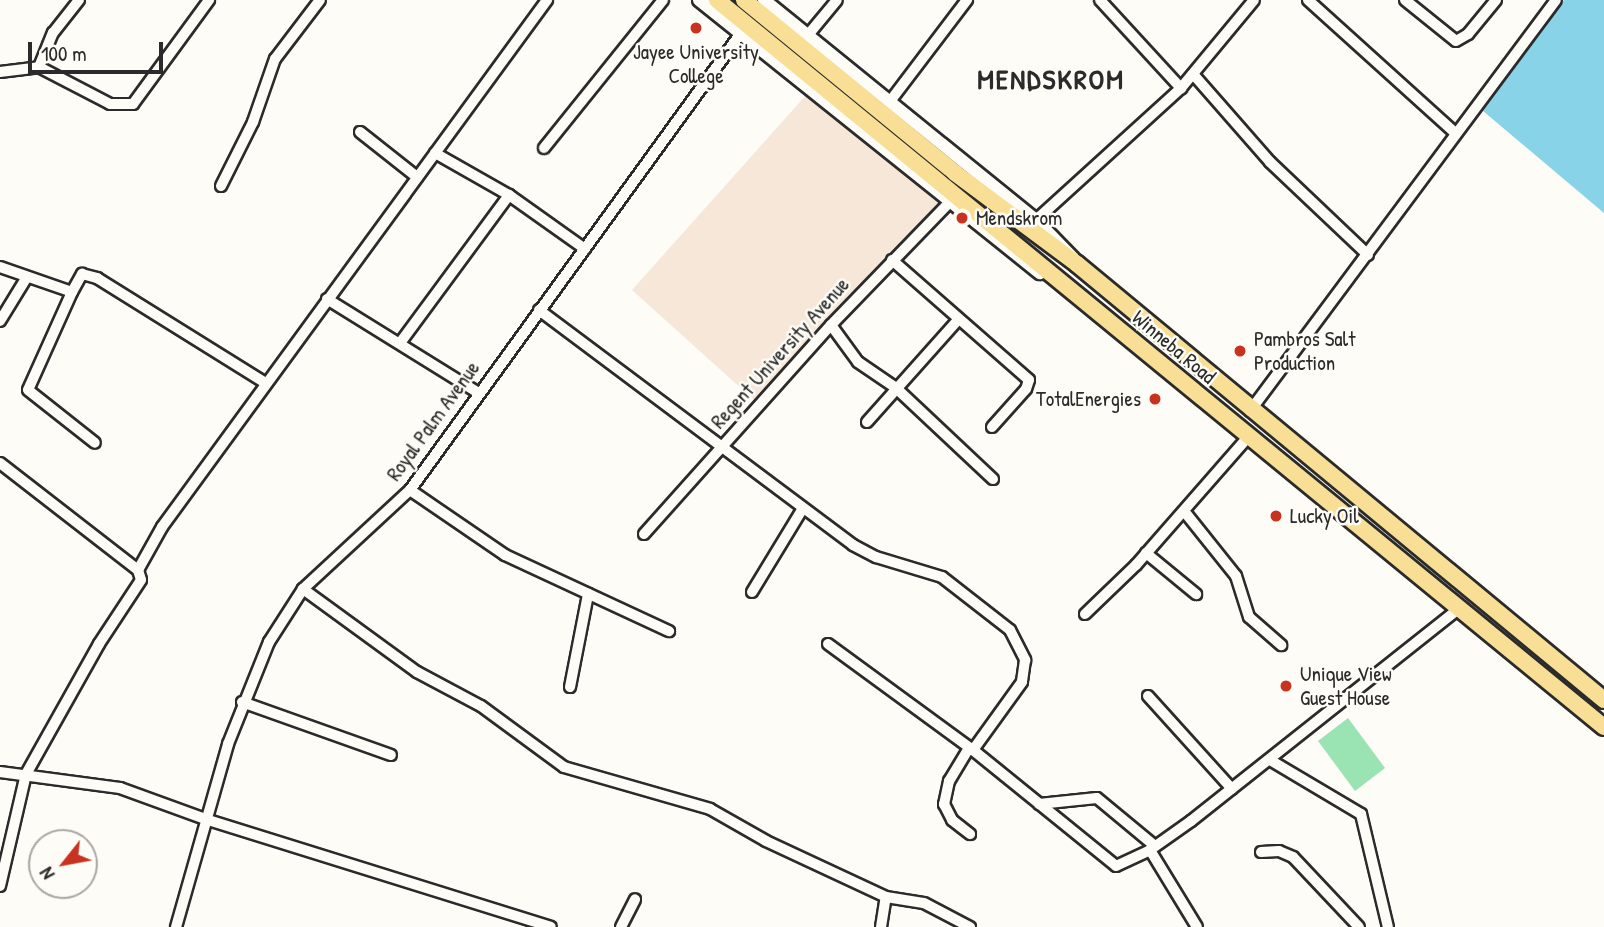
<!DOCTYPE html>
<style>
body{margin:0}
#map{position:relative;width:1604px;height:927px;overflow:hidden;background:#fdfcf7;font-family:"Patrick Hand",sans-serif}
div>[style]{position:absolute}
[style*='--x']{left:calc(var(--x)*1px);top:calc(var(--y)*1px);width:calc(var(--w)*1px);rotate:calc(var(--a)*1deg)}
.built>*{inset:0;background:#f6e7d9}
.green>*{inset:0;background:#9ae3b2}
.water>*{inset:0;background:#88d3e8}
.roads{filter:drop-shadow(2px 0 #2b2b2b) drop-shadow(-2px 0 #2b2b2b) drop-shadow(0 2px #2b2b2b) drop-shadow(0 -2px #2b2b2b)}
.minor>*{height:10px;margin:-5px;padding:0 5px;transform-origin:5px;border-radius:5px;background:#fdfcf7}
.tertiary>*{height:12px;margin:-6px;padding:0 6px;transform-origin:6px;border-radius:6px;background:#fdfcf7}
.trunk>*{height:16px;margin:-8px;padding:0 8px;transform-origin:8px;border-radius:8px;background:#f9df96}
.dots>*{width:19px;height:19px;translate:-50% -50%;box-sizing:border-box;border:4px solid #fdfcf7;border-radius:50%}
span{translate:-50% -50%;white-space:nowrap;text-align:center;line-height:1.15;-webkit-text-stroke:5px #fdfcf7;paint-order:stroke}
.poi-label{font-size:21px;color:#2b2b2b}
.left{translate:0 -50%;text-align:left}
.right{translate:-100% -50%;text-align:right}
.street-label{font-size:21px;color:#2b2b2b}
.district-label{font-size:28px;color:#2b2b2b;font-weight:700;letter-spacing:2px}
.north{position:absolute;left:28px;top:829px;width:70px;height:70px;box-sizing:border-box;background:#fdfcf7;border:2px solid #a9a8a5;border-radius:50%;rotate:239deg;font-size:19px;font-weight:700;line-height:28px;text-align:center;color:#2b2b2b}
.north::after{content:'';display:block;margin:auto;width:24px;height:32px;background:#c8321e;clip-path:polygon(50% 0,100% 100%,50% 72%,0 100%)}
.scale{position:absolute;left:28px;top:42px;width:135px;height:32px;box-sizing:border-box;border:4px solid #2b2b2b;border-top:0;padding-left:9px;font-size:21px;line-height:24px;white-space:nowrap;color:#2b2b2b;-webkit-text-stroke:5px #fdfcf7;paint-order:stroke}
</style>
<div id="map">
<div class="built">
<div style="clip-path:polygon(807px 94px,939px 204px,754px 400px,632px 290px)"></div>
</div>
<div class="green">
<div style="clip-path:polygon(1348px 718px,1385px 768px,1355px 791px,1318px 741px)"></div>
</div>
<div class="water">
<div style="clip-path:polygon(1564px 0,1604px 0,1604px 213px,1483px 111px)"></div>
</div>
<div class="roads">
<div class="minor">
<div style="--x:1100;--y:0;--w:120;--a:47.4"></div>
<div style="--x:1308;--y:0;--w:197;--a:42.1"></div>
<div style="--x:1405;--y:0;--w:65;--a:38.8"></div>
<div style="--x:1456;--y:41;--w:14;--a:-30"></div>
<div style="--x:1468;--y:34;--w:44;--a:-50.5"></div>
<div style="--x:808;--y:35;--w:45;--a:-50.4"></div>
<div style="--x:39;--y:67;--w:37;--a:-68"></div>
<div style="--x:53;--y:33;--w:42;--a:-51.8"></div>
<div style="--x:0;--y:72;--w:39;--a:-7"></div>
<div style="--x:39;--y:67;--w:80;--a:27.5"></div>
<div style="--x:110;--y:104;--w:23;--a:0"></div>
<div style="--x:133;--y:104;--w:129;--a:-53.8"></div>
<div style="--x:1193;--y:74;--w:117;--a:48.8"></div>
<div style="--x:1270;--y:162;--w:135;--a:43.5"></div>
<div style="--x:891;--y:100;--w:126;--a:-52.8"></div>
<div style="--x:360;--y:132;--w:73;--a:38.3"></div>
<div style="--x:544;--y:148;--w:190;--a:-51.2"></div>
<div style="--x:435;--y:153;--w:85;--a:29.6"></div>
<div style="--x:509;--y:195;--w:93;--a:35.4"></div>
<div style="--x:221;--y:186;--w:72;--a:-63.4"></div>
<div style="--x:253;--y:122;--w:67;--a:-70.8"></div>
<div style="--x:275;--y:59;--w:74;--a:-52.7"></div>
<div style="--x:1036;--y:220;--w:196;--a:-42.3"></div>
<div style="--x:1181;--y:88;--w:114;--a:-50.3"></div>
<div style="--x:892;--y:260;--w:182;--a:41.2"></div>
<div style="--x:1029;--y:380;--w:9;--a:108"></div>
<div style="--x:1026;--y:389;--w:51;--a:131.8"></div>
<div style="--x:0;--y:267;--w:76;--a:19.1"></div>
<div style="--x:72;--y:292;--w:21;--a:-61"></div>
<div style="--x:82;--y:274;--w:16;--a:15"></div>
<div style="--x:97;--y:278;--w:199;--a:31.9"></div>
<div style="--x:72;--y:292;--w:107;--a:114.2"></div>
<div style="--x:28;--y:390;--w:85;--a:38.3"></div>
<div style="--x:327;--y:299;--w:176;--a:31.8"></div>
<div style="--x:539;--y:310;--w:392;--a:36.8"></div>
<div style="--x:853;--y:545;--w:26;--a:28"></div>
<div style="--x:876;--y:557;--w:69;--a:16.9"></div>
<div style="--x:942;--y:577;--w:86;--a:37.9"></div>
<div style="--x:1010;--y:630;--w:34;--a:63"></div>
<div style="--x:1025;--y:660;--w:22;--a:98"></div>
<div style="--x:1022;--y:682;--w:84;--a:125.8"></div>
<div style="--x:0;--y:321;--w:52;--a:-58.5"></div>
<div style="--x:831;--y:325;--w:46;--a:53.9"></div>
<div style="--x:858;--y:362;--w:46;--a:34.4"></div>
<div style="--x:896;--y:388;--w:133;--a:43.2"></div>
<div style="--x:400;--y:343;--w:184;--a:-53.6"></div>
<div style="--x:1250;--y:411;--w:512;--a:-53.33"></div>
<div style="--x:867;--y:422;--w:137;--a:-48.3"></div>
<div style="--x:0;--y:463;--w:175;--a:37.8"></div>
<div style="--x:138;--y:570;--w:10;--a:73"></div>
<div style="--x:141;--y:580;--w:77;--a:123.3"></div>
<div style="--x:99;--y:644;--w:149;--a:119.3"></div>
<div style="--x:26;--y:774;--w:115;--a:103.1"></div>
<div style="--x:410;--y:490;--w:115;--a:34.4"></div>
<div style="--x:505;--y:555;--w:181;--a:24.9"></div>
<div style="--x:1184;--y:511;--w:83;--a:51.3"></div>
<div style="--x:1236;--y:576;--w:43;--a:72.4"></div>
<div style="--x:1249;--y:617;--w:43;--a:41.2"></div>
<div style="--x:644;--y:534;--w:280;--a:-48.2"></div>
<div style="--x:831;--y:325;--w:170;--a:-46"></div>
<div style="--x:1146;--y:553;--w:65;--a:39.4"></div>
<div style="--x:138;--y:570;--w:49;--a:-60.8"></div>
<div style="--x:162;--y:527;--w:653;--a:-53.85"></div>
<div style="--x:303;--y:589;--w:141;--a:36.1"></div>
<div style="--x:417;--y:672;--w:72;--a:28"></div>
<div style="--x:481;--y:706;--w:103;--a:36.3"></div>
<div style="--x:564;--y:767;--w:152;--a:16"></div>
<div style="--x:710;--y:809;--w:64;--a:29.7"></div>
<div style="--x:766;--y:841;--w:132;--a:25"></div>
<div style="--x:886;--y:897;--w:38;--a:9"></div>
<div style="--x:924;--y:903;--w:52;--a:27.6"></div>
<div style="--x:752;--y:592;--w:98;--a:-58.7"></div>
<div style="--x:1085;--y:614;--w:71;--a:-43.9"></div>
<div style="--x:1136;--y:565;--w:171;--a:-48.8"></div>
<div style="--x:828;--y:644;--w:180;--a:36.2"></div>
<div style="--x:973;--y:750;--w:184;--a:39"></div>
<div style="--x:1116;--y:866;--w:38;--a:-25"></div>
<div style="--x:1150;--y:850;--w:50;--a:-35.3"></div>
<div style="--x:1191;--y:821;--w:343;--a:-38.4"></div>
<div style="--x:570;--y:687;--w:95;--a:-79"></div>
<div style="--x:1148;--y:696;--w:125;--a:47.9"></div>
<div style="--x:242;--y:702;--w:158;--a:19.6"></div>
<div style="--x:969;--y:748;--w:39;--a:121"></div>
<div style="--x:949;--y:781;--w:24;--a:102"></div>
<div style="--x:944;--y:804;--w:18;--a:63"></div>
<div style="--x:952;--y:820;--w:23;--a:38"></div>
<div style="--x:1270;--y:760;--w:106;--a:30.7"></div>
<div style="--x:1361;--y:814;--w:116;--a:76.6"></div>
<div style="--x:0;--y:772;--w:121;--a:7.6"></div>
<div style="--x:120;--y:788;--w:90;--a:20"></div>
<div style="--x:205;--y:819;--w:362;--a:17.3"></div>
<div style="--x:1039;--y:804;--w:58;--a:-5.9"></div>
<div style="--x:1097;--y:798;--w:75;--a:39.6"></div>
<div style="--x:1150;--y:850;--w:90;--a:58.6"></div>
<div style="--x:1261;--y:852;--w:18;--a:-3"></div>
<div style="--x:1279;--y:851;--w:15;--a:23"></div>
<div style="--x:1293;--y:857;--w:96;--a:46.7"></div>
<div style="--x:176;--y:927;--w:190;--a:-74.1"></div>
<div style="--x:228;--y:744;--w:110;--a:-68.1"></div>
<div style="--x:269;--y:642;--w:63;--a:-57.3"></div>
<div style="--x:303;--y:589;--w:146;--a:-42.8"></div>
<div style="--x:410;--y:490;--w:564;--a:-54.08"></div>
<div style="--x:621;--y:927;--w:31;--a:-63"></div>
<div style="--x:881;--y:927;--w:30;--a:-81"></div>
</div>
<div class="tertiary">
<div style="--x:699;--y:0;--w:437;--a:38.7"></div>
<div style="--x:764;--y:0;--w:350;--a:39"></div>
<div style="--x:1036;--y:220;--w:53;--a:45.8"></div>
</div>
<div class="trunk">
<div style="--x:717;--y:0;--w:1147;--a:39.34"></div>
<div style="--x:744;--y:0;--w:273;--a:39.3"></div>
<div style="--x:955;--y:173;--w:152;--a:36.7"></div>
<div style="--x:1077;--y:264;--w:684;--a:39.6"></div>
</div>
</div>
<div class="dots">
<div style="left:696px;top:28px;background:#c8321e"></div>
<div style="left:962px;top:218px;background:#c8321e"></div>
<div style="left:1240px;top:351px;background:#c8321e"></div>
<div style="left:1155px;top:399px;background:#c8321e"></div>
<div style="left:1276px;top:516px;background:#c8321e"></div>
<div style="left:1286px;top:686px;background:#c8321e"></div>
</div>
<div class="poi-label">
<span style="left:696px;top:64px">Jayee University<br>College</span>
<span class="left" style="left:976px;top:218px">Mendskrom</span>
<span class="left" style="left:1254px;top:351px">Pambros Salt<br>Production</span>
<span class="right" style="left:1141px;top:399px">TotalEnergies</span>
<span class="left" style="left:1290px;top:516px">Lucky Oil</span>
<span class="left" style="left:1300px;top:686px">Unique View<br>Guest House</span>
</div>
<div class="street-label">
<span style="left:1174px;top:347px;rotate:40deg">Winneba Road</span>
<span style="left:780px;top:353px;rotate:-48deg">Regent University Avenue</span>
<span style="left:433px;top:421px;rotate:-54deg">Royal Palm Avenue</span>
</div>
<div class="district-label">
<span style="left:1051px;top:79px">MENDSKROM</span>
</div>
<div class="north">N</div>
<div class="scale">100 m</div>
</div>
